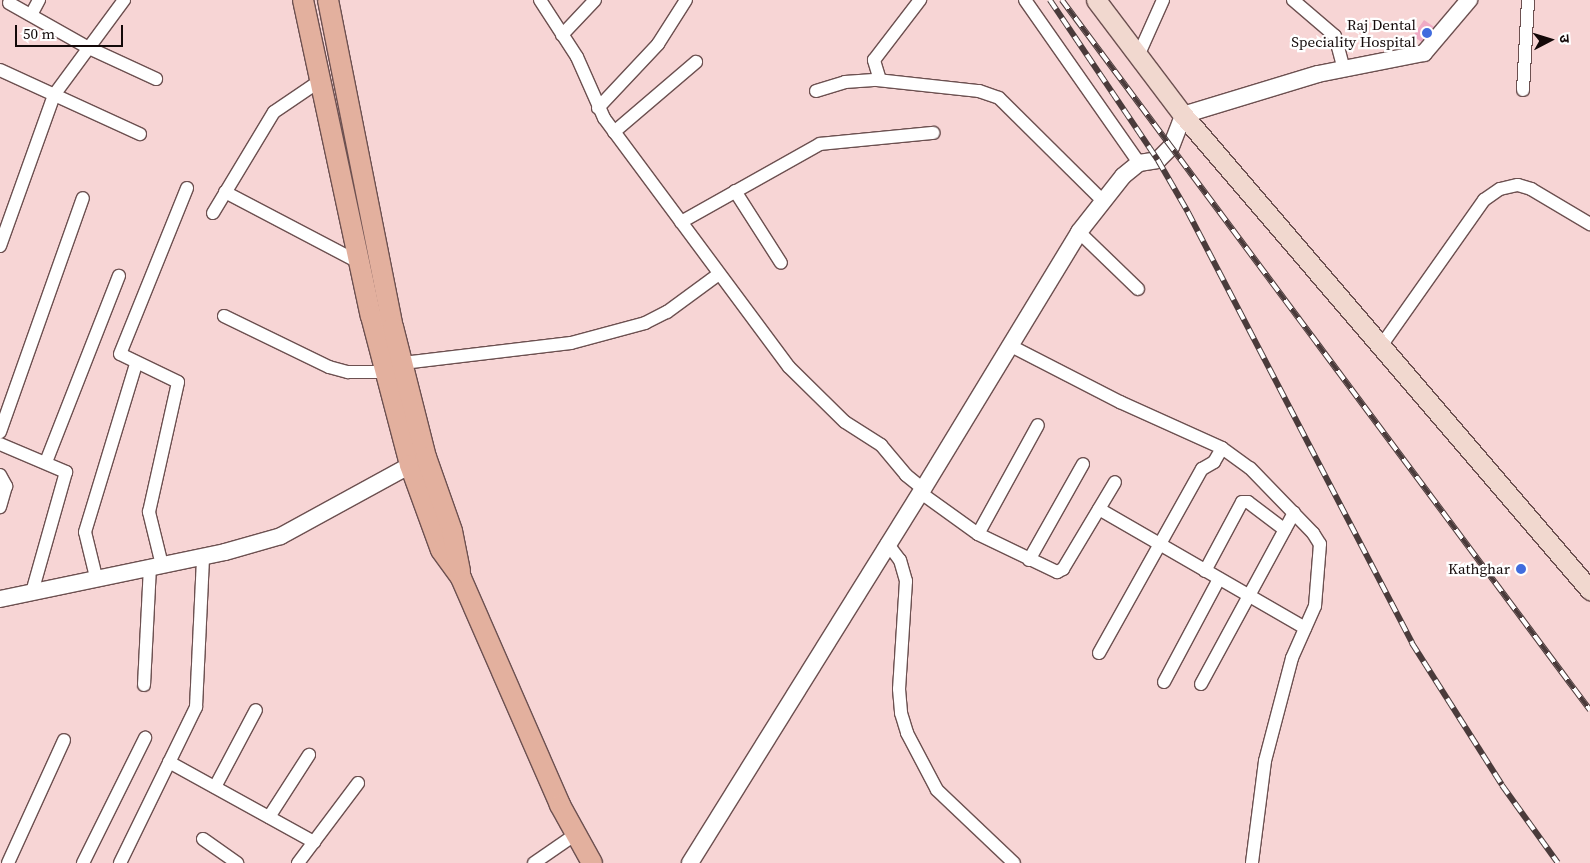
<!DOCTYPE html>
<meta charset="utf-8">
<style>
body{margin:0}
#map{position:relative;width:1590px;height:863px;overflow:hidden;background:#f7d5d5;font-family:"Source Serif 4","Noto Sans Devanagari",serif}
div>[style]{position:absolute}
[style*='--x']{left:calc(var(--x)*1px);top:calc(var(--y)*1px);width:calc(var(--w)*1px);rotate:calc(var(--a)*1deg)}
.building>*{inset:0;background:#efaac4}
.roads{filter:drop-shadow(1px 0 #6c5050) drop-shadow(-1px 0 #6c5050) drop-shadow(0 1px #6c5050) drop-shadow(0 -1px #6c5050)}
.minor>*{height:12px;margin:-6px;padding:0 6px;transform-origin:6px;border-radius:6px;background:#fff}
.tertiary>*{height:16px;margin:-8px;padding:0 8px;transform-origin:8px;border-radius:8px;background:#fff}
.secondary>*{height:19px;margin:-9.5px;padding:0 9.5px;transform-origin:9.5px;border-radius:9.5px;background:#f1d8cf}
.primary>*{height:20px;margin:-10px;padding:0 10px;transform-origin:10px;border-radius:10px;background:#e3b09e}
.rail>*{height:5.5px;margin-top:-2.75px;transform-origin:0;background:repeating-linear-gradient(90deg,#fff 0 11px,#4a3b3b 0 22px);box-sizing:border-box;border-block:1px solid #4a3b3b}
.dots>*{width:14px;height:14px;translate:-50% -50%;box-sizing:border-box;border:2px solid #fff;border-radius:50%}
span{translate:-50% -50%;white-space:nowrap;text-align:center;line-height:1.15;-webkit-text-stroke:4.5px #fff;paint-order:stroke}
.poi-label{font-size:15px;color:#130909}
.right{translate:-100% -50%;text-align:right}
.north{position:absolute;left:1525px;top:15px;width:50px;height:50px;-webkit-text-stroke:4px #fff;paint-order:stroke;rotate:85deg;font-size:14px;font-weight:700;line-height:20px;text-align:center;color:#130909}
.north::after{content:'';display:block;margin:auto;width:18px;height:22px;background:#130909;clip-path:polygon(50% 0,100% 100%,50% 72%,0 100%)}
.scale{position:absolute;left:15px;top:25px;width:108px;height:22px;box-sizing:border-box;border:2px solid #130909;border-top:0;padding-left:6px;font-size:15px;line-height:18px;white-space:nowrap;color:#130909;-webkit-text-stroke:4px #fff;paint-order:stroke}
</style>
<div id="map">
<div class="building">
<div style="clip-path:polygon(1424px 20px,1440px 31px,1429px 47px,1413px 36px)"></div>
</div>
<div class="roads">
<div class="minor">
<div style="--x:540;--y:0;--w:68;--a:57"></div>
<div style="--x:577;--y:57;--w:67;--a:66.1"></div>
<div style="--x:604;--y:118;--w:310;--a:53.4"></div>
<div style="--x:789;--y:367;--w:78;--a:44.5"></div>
<div style="--x:845;--y:422;--w:43;--a:32.6"></div>
<div style="--x:881;--y:445;--w:39;--a:50"></div>
<div style="--x:906;--y:475;--w:22;--a:39"></div>
<div style="--x:1025;--y:0;--w:199;--a:55"></div>
<div style="--x:1293;--y:0;--w:55;--a:40.6"></div>
<div style="--x:1335;--y:36;--w:34;--a:75"></div>
<div style="--x:9;--y:3;--w:92;--a:29.4"></div>
<div style="--x:89;--y:48;--w:74;--a:24.8"></div>
<div style="--x:31;--y:15;--w:17;--a:-62"></div>
<div style="--x:562;--y:35;--w:48;--a:-46.7"></div>
<div style="--x:1138;--y:56;--w:61;--a:-65.9"></div>
<div style="--x:0;--y:70;--w:154;--a:24.6"></div>
<div style="--x:880;--y:80;--w:21;--a:-107"></div>
<div style="--x:874;--y:60;--w:76;--a:-52.5"></div>
<div style="--x:1523;--y:90;--w:90;--a:-86.8"></div>
<div style="--x:816;--y:91;--w:30;--a:-17"></div>
<div style="--x:845;--y:82;--w:32;--a:-4"></div>
<div style="--x:877;--y:80;--w:103;--a:6.2"></div>
<div style="--x:979;--y:91;--w:21;--a:19"></div>
<div style="--x:999;--y:98;--w:146;--a:44.7"></div>
<div style="--x:598;--y:108;--w:88;--a:-46.8"></div>
<div style="--x:658;--y:44;--w:52;--a:-57.5"></div>
<div style="--x:614;--y:132;--w:108;--a:-40.5"></div>
<div style="--x:735;--y:191;--w:85;--a:57.4"></div>
<div style="--x:225;--y:192;--w:153;--a:27.7"></div>
<div style="--x:213;--y:213;--w:118;--a:-58.9"></div>
<div style="--x:274;--y:112;--w:57;--a:-34.2"></div>
<div style="--x:681;--y:222;--w:159;--a:-29.3"></div>
<div style="--x:820;--y:144;--w:114;--a:-5.6"></div>
<div style="--x:1079;--y:232;--w:82;--a:44"></div>
<div style="--x:0;--y:246;--w:160;--a:-70.3"></div>
<div style="--x:54;--y:95;--w:118;--a:-53.6"></div>
<div style="--x:224;--y:316;--w:117;--a:25.9"></div>
<div style="--x:329;--y:367;--w:20;--a:15"></div>
<div style="--x:348;--y:372;--w:38;--a:0"></div>
<div style="--x:1009;--y:345;--w:125;--a:27.2"></div>
<div style="--x:1120;--y:402;--w:112;--a:24.3"></div>
<div style="--x:1222;--y:448;--w:34;--a:36"></div>
<div style="--x:1250;--y:468;--w:91;--a:45.9"></div>
<div style="--x:1313;--y:533;--w:13;--a:58"></div>
<div style="--x:1320;--y:544;--w:62;--a:94.6"></div>
<div style="--x:1315;--y:606;--w:57;--a:113.9"></div>
<div style="--x:1292;--y:658;--w:106;--a:104.7"></div>
<div style="--x:1265;--y:761;--w:103;--a:97.3"></div>
<div style="--x:1381;--y:346;--w:179;--a:-54.8"></div>
<div style="--x:1484;--y:200;--w:19;--a:-35"></div>
<div style="--x:1500;--y:189;--w:18;--a:-13"></div>
<div style="--x:1518;--y:185;--w:14;--a:17"></div>
<div style="--x:1531;--y:189;--w:69;--a:30.7"></div>
<div style="--x:403;--y:363;--w:169;--a:-6.8"></div>
<div style="--x:571;--y:343;--w:77;--a:-15.1"></div>
<div style="--x:645;--y:323;--w:25;--a:-27"></div>
<div style="--x:667;--y:312;--w:64;--a:-36.2"></div>
<div style="--x:0;--y:432;--w:248;--a:-70.5"></div>
<div style="--x:0;--y:444;--w:72;--a:23"></div>
<div style="--x:66;--y:472;--w:125;--a:105.8"></div>
<div style="--x:46;--y:462;--w:200;--a:-68.6"></div>
<div style="--x:0;--y:475;--w:13;--a:61"></div>
<div style="--x:6;--y:486;--w:22;--a:106"></div>
<div style="--x:921;--y:493;--w:70;--a:35.7"></div>
<div style="--x:978;--y:534;--w:88;--a:25.7"></div>
<div style="--x:1057;--y:572;--w:7;--a:-27"></div>
<div style="--x:1063;--y:569;--w:101;--a:-59.1"></div>
<div style="--x:1099;--y:509;--w:238;--a:30"></div>
<div style="--x:978;--y:534;--w:124;--a:-61.2"></div>
<div style="--x:887;--y:543;--w:21;--a:53"></div>
<div style="--x:900;--y:560;--w:22;--a:74"></div>
<div style="--x:906;--y:581;--w:108;--a:93.7"></div>
<div style="--x:899;--y:689;--w:24;--a:85"></div>
<div style="--x:901;--y:713;--w:21;--a:73"></div>
<div style="--x:907;--y:733;--w:64;--a:62.2"></div>
<div style="--x:937;--y:790;--w:106;--a:43.5"></div>
<div style="--x:1029;--y:560;--w:110;--a:-60.6"></div>
<div style="--x:162;--y:565;--w:55;--a:-103.8"></div>
<div style="--x:149;--y:512;--w:133;--a:-77.4"></div>
<div style="--x:178;--y:382;--w:64;--a:-154.2"></div>
<div style="--x:120;--y:354;--w:179;--a:-68"></div>
<div style="--x:1205;--y:571;--w:78;--a:-61.8"></div>
<div style="--x:1242;--y:502;--w:6;--a:0"></div>
<div style="--x:1248;--y:502;--w:46;--a:37.1"></div>
<div style="--x:96;--y:577;--w:46;--a:-103.7"></div>
<div style="--x:85;--y:532;--w:176;--a:-73.1"></div>
<div style="--x:1099;--y:653;--w:211;--a:-60.8"></div>
<div style="--x:1202;--y:469;--w:14;--a:-30"></div>
<div style="--x:1214;--y:462;--w:16;--a:-60"></div>
<div style="--x:1164;--y:682;--w:117;--a:-61.9"></div>
<div style="--x:1201;--y:684;--w:195;--a:-61.5"></div>
<div style="--x:144;--y:685;--w:118;--a:-87.1"></div>
<div style="--x:169;--y:762;--w:166;--a:28.9"></div>
<div style="--x:215;--y:787;--w:87;--a:-62"></div>
<div style="--x:269;--y:817;--w:74;--a:-57.2"></div>
<div style="--x:203;--y:839;--w:42;--a:35.2"></div>
<div style="--x:8;--y:863;--w:135;--a:-65.5"></div>
<div style="--x:83;--y:863;--w:140;--a:-63.6"></div>
<div style="--x:120;--y:863;--w:174;--a:-64"></div>
<div style="--x:196;--y:707;--w:151;--a:-87.3"></div>
<div style="--x:298;--y:863;--w:100;--a:-53.1"></div>
<div style="--x:534;--y:863;--w:51;--a:-34.6"></div>
</div>
<div class="tertiary">
<div style="--x:0;--y:599;--w:230;--a:-11.8"></div>
<div style="--x:225;--y:552;--w:58;--a:-15.9"></div>
<div style="--x:281;--y:536;--w:158;--a:-28.7"></div>
<div style="--x:690;--y:863;--w:441;--a:-58.1"></div>
<div style="--x:923;--y:489;--w:301;--a:-58.7"></div>
<div style="--x:1079;--y:232;--w:71;--a:-51.8"></div>
<div style="--x:1123;--y:176;--w:21;--a:-39"></div>
<div style="--x:1139;--y:163;--w:19;--a:-9"></div>
<div style="--x:1158;--y:160;--w:18;--a:-45"></div>
<div style="--x:1171;--y:147;--w:34;--a:-69"></div>
<div style="--x:1183;--y:115;--w:141;--a:-16.9"></div>
<div style="--x:1318;--y:74;--w:108;--a:-11.2"></div>
<div style="--x:1424;--y:53;--w:70;--a:-49.7"></div>
</div>
<div class="secondary">
<div style="--x:1096;--y:0;--w:144;--a:52.9"></div>
<div style="--x:1183;--y:115;--w:626;--a:49.41"></div>
</div>
<div class="primary">
<div style="--x:303;--y:0;--w:323;--a:77.9"></div>
<div style="--x:371;--y:316;--w:154;--a:75.3"></div>
<div style="--x:410;--y:465;--w:90;--a:70"></div>
<div style="--x:441;--y:550;--w:34;--a:54"></div>
<div style="--x:461;--y:578;--w:248;--a:66.4"></div>
<div style="--x:560;--y:805;--w:66;--a:61.1"></div>
<div style="--x:328;--y:0;--w:333;--a:78.8"></div>
<div style="--x:393;--y:327;--w:134;--a:75.8"></div>
<div style="--x:426;--y:457;--w:78;--a:70.6"></div>
<div style="--x:452;--y:531;--w:41;--a:78.7"></div>
</div>
</div>
<div class="rail">
<div style="--x:1050;--y:0;--w:193;--a:56"></div>
<div style="--x:1158;--y:160;--w:60;--a:60"></div>
<div style="--x:1188;--y:212;--w:486;--a:62.5"></div>
<div style="--x:1412;--y:643;--w:168;--a:57.6"></div>
<div style="--x:1502;--y:785;--w:96;--a:54.3"></div>
<div style="--x:1062;--y:0;--w:885;--a:53.36"></div>
</div>
<div class="dots">
<div style="left:1427px;top:33px;background:#406cde"></div>
<div style="left:1521px;top:569px;background:#406cde"></div>
</div>
<div class="poi-label">
<span class="right" style="left:1416px;top:33px">Raj Dental<br>Speciality Hospital</span>
<span class="right" style="left:1510px;top:569px">Kathghar</span>
</div>
<div class="north">उ</div>
<div class="scale">50 m</div>
</div>
